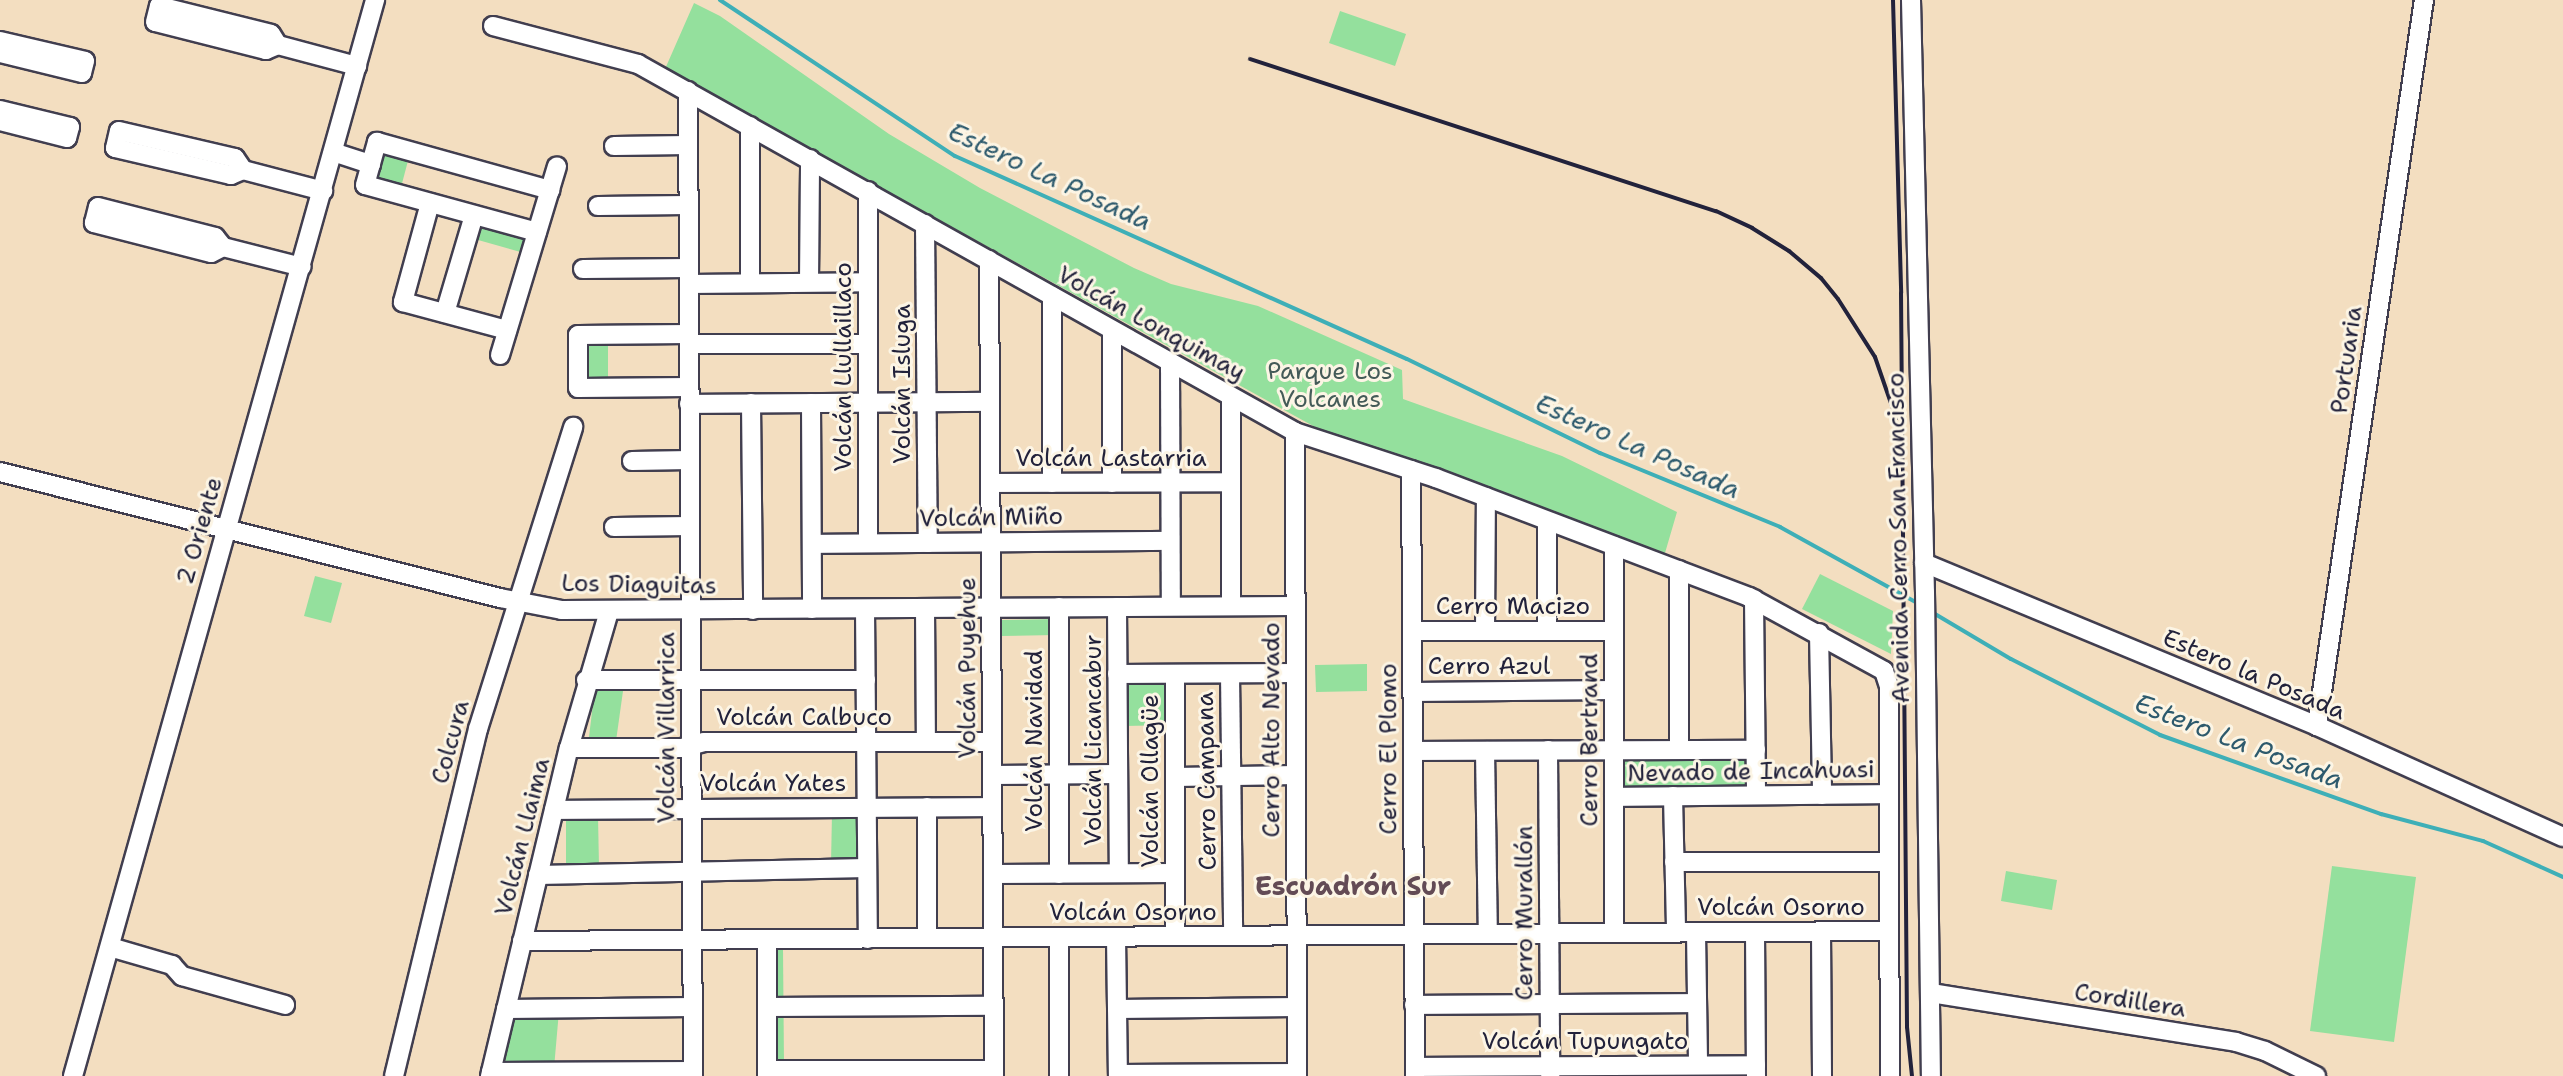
<!DOCTYPE html>
<meta charset="utf-8">
<style>
body{margin:0}
#map{position:relative;width:2563px;height:1076px;overflow:hidden;background:#f3dec0;font-family:"Shantell Sans",sans-serif}
div>[style]{position:absolute}
[style*='--x']{left:calc(var(--x)*1px);top:calc(var(--y)*1px);width:calc(var(--w)*1px);rotate:calc(var(--a)*1deg)}
.green>*{inset:0;background:#94e09d}
.stream>*{height:4px;margin:-2px;padding:0 2px;transform-origin:2px;border-radius:2px;background:#3eafb7}
.roads{filter:drop-shadow(2px 0 #413e4f) drop-shadow(-2px 0 #413e4f) drop-shadow(0 2px #413e4f) drop-shadow(0 -2px #413e4f)}
.minor>*{height:18px;margin:-9px;padding:0 9px;transform-origin:9px;border-radius:9px;background:#fff}
.rail>*{height:4px;margin:-2px;padding:0 2px;transform-origin:2px;border-radius:2px;background:#22223b}
span{translate:-50% -50%;white-space:nowrap;text-align:center;line-height:1.15;-webkit-text-stroke:6px #fcf5e5;paint-order:stroke}
.street-label{font-size:24px;color:#22223b}
.park-label{font-size:24px;color:#445b58}
.water-label{font-size:26px;color:#2d5a6d;font-style:italic}
.neighbourhood-label{font-size:26px;color:#634b55;font-weight:700}
</style>
<div id="map">
<div class="green">
<div style="clip-path:polygon(694px 3px,720px 16px,889px 134px,980px 188px,1134px 268px,1171px 284px,1258px 306px,1402px 370px,1403px 399px,1562px 456px,1677px 512px,1665px 553px,1315px 427px,665px 69px)"></div>
<div style="clip-path:polygon(1340px 11px,1406px 34px,1395px 66px,1329px 43px)"></div>
<div style="clip-path:polygon(380px 150px,409px 157px,400px 191px,371px 184px)"></div>
<div style="clip-path:polygon(476px 220px,529px 235px,524px 253px,471px 238px)"></div>
<div style="clip-path:polygon(608px 338px,608px 385px,582px 385px,581px 339px)"></div>
<div style="clip-path:polygon(1820px 574px,1893px 611px,1891px 654px,1802px 609px)"></div>
<div style="clip-path:polygon(315px 576px,342px 583px,331px 623px,304px 616px)"></div>
<div style="clip-path:polygon(1056px 619px,1056px 635px,1002px 636px,1002px 620px)"></div>
<div style="clip-path:polygon(1367px 664px,1367px 691px,1316px 692px,1315px 665px)"></div>
<div style="clip-path:polygon(1130px 678px,1164px 678px,1173px 685px,1172px 725px,1125px 726px,1124px 683px)"></div>
<div style="clip-path:polygon(595px 687px,623px 691px,616px 741px,589px 737px)"></div>
<div style="clip-path:polygon(1621px 754px,1750px 759px,1750px 785px,1746px 790px,1622px 792px)"></div>
<div style="clip-path:polygon(832px 813px,860px 813px,863px 860px,831px 864px)"></div>
<div style="clip-path:polygon(566px 816px,598px 816px,599px 867px,566px 867px)"></div>
<div style="clip-path:polygon(2332px 866px,2416px 877px,2394px 1042px,2310px 1031px)"></div>
<div style="clip-path:polygon(2006px 871px,2057px 880px,2052px 910px,2001px 901px)"></div>
<div style="clip-path:polygon(772px 949px,783px 949px,784px 1065px,773px 1065px)"></div>
<div style="clip-path:polygon(516px 1011px,559px 1011px,554px 1068px,504px 1065px)"></div>
</div>
<div class="stream">
<div style="--x:720;--y:0;--w:282;--a:33.6"></div>
<div style="--x:955;--y:156;--w:495;--a:24.2"></div>
<div style="--x:1407;--y:359;--w:215;--a:26"></div>
<div style="--x:1600;--y:453;--w:195;--a:22.3"></div>
<div style="--x:1780;--y:527;--w:159;--a:29"></div>
<div style="--x:1930;--y:611;--w:94;--a:30.7"></div>
<div style="--x:2011;--y:659;--w:167;--a:27"></div>
<div style="--x:2160;--y:735;--w:235;--a:19.7"></div>
<div style="--x:2381;--y:814;--w:106;--a:14.8"></div>
<div style="--x:2483;--y:841;--w:88;--a:24.2"></div>
</div>
<div class="roads">
<div class="minor">
<div style="--x:1911;--y:0;--w:592;--a:88.65"></div>
<div style="--x:1925;--y:592;--w:484;--a:89.3"></div>
<div style="--x:159;--y:6;--w:115;--a:14"></div>
<div style="--x:271;--y:34;--w:13;--a:58"></div>
<div style="--x:278;--y:45;--w:13;--a:157"></div>
<div style="--x:266;--y:50;--w:114;--a:-165.8"></div>
<div style="--x:155;--y:22;--w:16;--a:-76"></div>
<div style="--x:493;--y:26;--w:150;--a:14.7"></div>
<div style="--x:638;--y:64;--w:753;--a:29.25"></div>
<div style="--x:1295;--y:432;--w:148;--a:18.1"></div>
<div style="--x:1436;--y:478;--w:335;--a:20.8"></div>
<div style="--x:1749;--y:597;--w:154;--a:28.7"></div>
<div style="--x:1884;--y:671;--w:16;--a:72"></div>
<div style="--x:1889;--y:686;--w:390;--a:89.9"></div>
<div style="--x:0;--y:41;--w:87;--a:13.2"></div>
<div style="--x:85;--y:61;--w:12;--a:104"></div>
<div style="--x:82;--y:73;--w:84;--a:-166.3"></div>
<div style="--x:278;--y:45;--w:82;--a:14.9"></div>
<div style="--x:688;--y:91;--w:985;--a:89.71"></div>
<div style="--x:0;--y:110;--w:72;--a:13.7"></div>
<div style="--x:70;--y:127;--w:11;--a:105"></div>
<div style="--x:67;--y:138;--w:69;--a:-165.8"></div>
<div style="--x:750;--y:126;--w:157;--a:90"></div>
<div style="--x:119;--y:131;--w:119;--a:13.1"></div>
<div style="--x:235;--y:158;--w:14;--a:56"></div>
<div style="--x:243;--y:170;--w:13;--a:157"></div>
<div style="--x:231;--y:175;--w:119;--a:-166.9"></div>
<div style="--x:115;--y:148;--w:17;--a:-77"></div>
<div style="--x:614;--y:146;--w:74;--a:-0.8"></div>
<div style="--x:333;--y:152;--w:40;--a:18"></div>
<div style="--x:243;--y:170;--w:83;--a:14.7"></div>
<div style="--x:430;--y:203;--w:103;--a:105.3"></div>
<div style="--x:403;--y:302;--w:108;--a:15.1"></div>
<div style="--x:598;--y:206;--w:90;--a:-0.6"></div>
<div style="--x:98;--y:207;--w:121;--a:14.4"></div>
<div style="--x:215;--y:237;--w:13;--a:51"></div>
<div style="--x:223;--y:247;--w:13;--a:153"></div>
<div style="--x:211;--y:253;--w:121;--a:-165.6"></div>
<div style="--x:94;--y:223;--w:16;--a:-76"></div>
<div style="--x:925;--y:224;--w:319;--a:89.5"></div>
<div style="--x:537;--y:232;--w:178;--a:-164.7"></div>
<div style="--x:365;--y:185;--w:45;--a:-74.4"></div>
<div style="--x:377;--y:142;--w:180;--a:15.5"></div>
<div style="--x:223;--y:247;--w:81;--a:14.2"></div>
<div style="--x:989;--y:260;--w:816;--a:89.65"></div>
<div style="--x:583;--y:269;--w:106;--a:-0.5"></div>
<div style="--x:809;--y:282;--w:123;--a:-89.5"></div>
<div style="--x:689;--y:284;--w:179;--a:-0.6"></div>
<div style="--x:1052;--y:296;--w:187;--a:90"></div>
<div style="--x:445;--y:313;--w:102;--a:-73.5"></div>
<div style="--x:1112;--y:330;--w:153;--a:90"></div>
<div style="--x:689;--y:334;--w:111;--a:179.5"></div>
<div style="--x:578;--y:335;--w:53;--a:90"></div>
<div style="--x:578;--y:388;--w:111;--a:-0.5"></div>
<div style="--x:689;--y:344;--w:179;--a:0"></div>
<div style="--x:500;--y:355;--w:197;--a:-73.2"></div>
<div style="--x:1170;--y:362;--w:244;--a:89.8"></div>
<div style="--x:1231;--y:397;--w:209;--a:90"></div>
<div style="--x:751;--y:403;--w:207;--a:89.4"></div>
<div style="--x:811;--y:403;--w:206;--a:89.7"></div>
<div style="--x:689;--y:404;--w:301;--a:-0.4"></div>
<div style="--x:1295;--y:432;--w:644;--a:89.82"></div>
<div style="--x:632;--y:461;--w:58;--a:-1"></div>
<div style="--x:1411;--y:470;--w:606;--a:89.62"></div>
<div style="--x:0;--y:472;--w:516;--a:14.14"></div>
<div style="--x:500;--y:598;--w:63;--a:11"></div>
<div style="--x:562;--y:610;--w:733;--a:-0.31"></div>
<div style="--x:991;--y:483;--w:240;--a:-0.2"></div>
<div style="--x:614;--y:527;--w:76;--a:-0.8"></div>
<div style="--x:868;--y:543;--w:352;--a:-90"></div>
<div style="--x:812;--y:544;--w:358;--a:-0.5"></div>
<div style="--x:1614;--y:546;--w:387;--a:90"></div>
<div style="--x:1924;--y:563;--w:425;--a:22.5"></div>
<div style="--x:2317;--y:726;--w:270;--a:24.3"></div>
<div style="--x:1679;--y:570;--w:180;--a:90"></div>
<div style="--x:1754;--y:599;--w:196;--a:89.4"></div>
<div style="--x:1059;--y:607;--w:267;--a:90"></div>
<div style="--x:1117;--y:607;--w:266;--a:89.6"></div>
<div style="--x:925;--y:608;--w:134;--a:89.6"></div>
<div style="--x:865;--y:609;--w:330;--a:89.5"></div>
<div style="--x:1412;--y:631;--w:202;--a:0"></div>
<div style="--x:1485;--y:631;--w:134;--a:-89.6"></div>
<div style="--x:1547;--y:631;--w:110;--a:-90"></div>
<div style="--x:1819;--y:633;--w:162;--a:88.9"></div>
<div style="--x:1117;--y:674;--w:178;--a:-0.3"></div>
<div style="--x:1175;--y:674;--w:262;--a:90"></div>
<div style="--x:1230;--y:674;--w:262;--a:89.3"></div>
<div style="--x:586;--y:680;--w:280;--a:0"></div>
<div style="--x:1412;--y:692;--w:202;--a:-0.6"></div>
<div style="--x:2317;--y:726;--w:734;--a:-81.62"></div>
<div style="--x:569;--y:748;--w:113;--a:0"></div>
<div style="--x:682;--y:748;--w:23;--a:-15"></div>
<div style="--x:704;--y:742;--w:288;--a:0"></div>
<div style="--x:1548;--y:750;--w:326;--a:89.6"></div>
<div style="--x:1413;--y:751;--w:343;--a:-0.2"></div>
<div style="--x:1485;--y:751;--w:183;--a:89.1"></div>
<div style="--x:992;--y:775;--w:126;--a:-0.5"></div>
<div style="--x:1175;--y:777;--w:121;--a:-0.9"></div>
<div style="--x:1673;--y:796;--w:137;--a:88.7"></div>
<div style="--x:1614;--y:797;--w:274;--a:-0.6"></div>
<div style="--x:927;--y:807;--w:131;--a:90"></div>
<div style="--x:554;--y:810;--w:438;--a:-0.4"></div>
<div style="--x:1674;--y:862;--w:214;--a:0"></div>
<div style="--x:993;--y:874;--w:182;--a:-0.3"></div>
<div style="--x:538;--y:875;--w:329;--a:-1.2"></div>
<div style="--x:1755;--y:932;--w:144;--a:89.6"></div>
<div style="--x:1821;--y:932;--w:144;--a:89.6"></div>
<div style="--x:1696;--y:933;--w:132;--a:89.1"></div>
<div style="--x:1059;--y:937;--w:139;--a:90"></div>
<div style="--x:1116;--y:937;--w:139;--a:89.2"></div>
<div style="--x:767;--y:939;--w:137;--a:90"></div>
<div style="--x:522;--y:941;--w:1366;--a:-0.42"></div>
<div style="--x:110;--y:947;--w:65;--a:16.2"></div>
<div style="--x:172;--y:965;--w:15;--a:48"></div>
<div style="--x:182;--y:976;--w:107;--a:15.7"></div>
<div style="--x:1931;--y:993;--w:309;--a:9.1"></div>
<div style="--x:2236;--y:1042;--w:30;--a:17"></div>
<div style="--x:2265;--y:1051;--w:57;--a:26.1"></div>
<div style="--x:1414;--y:1005;--w:283;--a:-0.4"></div>
<div style="--x:767;--y:1007;--w:226;--a:-0.3"></div>
<div style="--x:506;--y:1009;--w:187;--a:-0.6"></div>
<div style="--x:1117;--y:1009;--w:180;--a:-0.6"></div>
<div style="--x:1415;--y:1067;--w:341;--a:-0.3"></div>
<div style="--x:767;--y:1070;--w:227;--a:0"></div>
<div style="--x:491;--y:1072;--w:202;--a:-0.3"></div>
<div style="--x:1118;--y:1074;--w:179;--a:-0.3"></div>
<div style="--x:73;--y:1076;--w:1118;--a:-74.32"></div>
<div style="--x:394;--y:1076;--w:357;--a:-76.4"></div>
<div style="--x:478;--y:729;--w:317;--a:-72.5"></div>
<div style="--x:490;--y:1076;--w:337;--a:-76.5"></div>
<div style="--x:569;--y:748;--w:143;--a:-73.7"></div>
</div>
</div>
<div class="rail">
<div style="--x:1893;--y:0;--w:293;--a:88.4"></div>
<div style="--x:1901;--y:293;--w:734;--a:89.53"></div>
<div style="--x:1907;--y:1027;--w:49;--a:84.2"></div>
<div style="--x:1250;--y:59;--w:490;--a:18.1"></div>
<div style="--x:1716;--y:211;--w:40;--a:25"></div>
<div style="--x:1752;--y:228;--w:44;--a:31.9"></div>
<div style="--x:1789;--y:251;--w:42;--a:40.2"></div>
<div style="--x:1821;--y:278;--w:27;--a:51"></div>
<div style="--x:1838;--y:299;--w:69;--a:57.5"></div>
<div style="--x:1875;--y:357;--w:65;--a:71"></div>
</div>
<div class="street-label">
<span style="left:1151px;top:324px;rotate:29deg">Volcán Lonquimay</span>
<span style="left:2347px;top:360px;rotate:-82deg">Portuaria</span>
<span style="left:844px;top:367px;rotate:-90deg">Volcán Llullaillaco</span>
<span style="left:903px;top:384px;rotate:-90deg">Volcán Isluga</span>
<span style="left:1111px;top:459px">Volcán Lastarria</span>
<span style="left:991px;top:518px;rotate:-1deg">Volcán Miño</span>
<span style="left:200px;top:531px;rotate:-74deg">2 Oriente</span>
<span style="left:1899px;top:538px;rotate:-91deg">Avenida Cerro San Francisco</span>
<span style="left:639px;top:585px;rotate:1deg">Los Diaguitas</span>
<span style="left:1513px;top:607px">Cerro Macizo</span>
<span style="left:1489px;top:667px">Cerro Azul</span>
<span style="left:968px;top:668px;rotate:-90deg">Volcán Puyehue</span>
<span style="left:2254px;top:675px;rotate:23deg">Estero la Posada</span>
<span style="left:804px;top:718px">Volcán Calbuco</span>
<span style="left:667px;top:728px;rotate:-90deg">Volcán Villarrica</span>
<span style="left:1272px;top:730px;rotate:-90deg">Cerro Alto Nevado</span>
<span style="left:1094px;top:740px;rotate:-90deg">Volcán Licancabur</span>
<span style="left:1590px;top:740px;rotate:-90deg">Cerro Bertrand</span>
<span style="left:1035px;top:741px;rotate:-90deg">Volcán Navidad</span>
<span style="left:451px;top:742px;rotate:-75deg">Colcura</span>
<span style="left:1389px;top:749px;rotate:-90deg">Cerro El Plomo</span>
<span style="left:1751px;top:772px;rotate:-1deg">Nevado de Incahuasi</span>
<span style="left:1151px;top:781px;rotate:-90deg">Volcán Ollagüe</span>
<span style="left:1207px;top:781px;rotate:-91deg">Cerro Campana</span>
<span style="left:773px;top:784px">Volcán Yates</span>
<span style="left:523px;top:837px;rotate:-76deg">Volcán Llaima</span>
<span style="left:1781px;top:908px">Volcán Osorno</span>
<span style="left:1133px;top:913px">Volcán Osorno</span>
<span style="left:1525px;top:913px;rotate:-90deg">Cerro Murallón</span>
<span style="left:2130px;top:1001px;rotate:9deg">Cordillera</span>
<span style="left:1585px;top:1042px">Volcán Tupungato</span>
</div>
<div class="park-label">
<span style="left:1330px;top:386px">Parque Los<br>Volcanes</span>
</div>
<div class="water-label">
<span style="left:1050px;top:176px;rotate:25deg">Estero La Posada</span>
<span style="left:1638px;top:446px;rotate:24deg">Estero La Posada</span>
<span style="left:2239px;top:741px;rotate:21deg">Estero La Posada</span>
</div>
<div class="neighbourhood-label">
<span style="left:1353px;top:886px">Escuadrón Sur</span>
</div>
</div>
